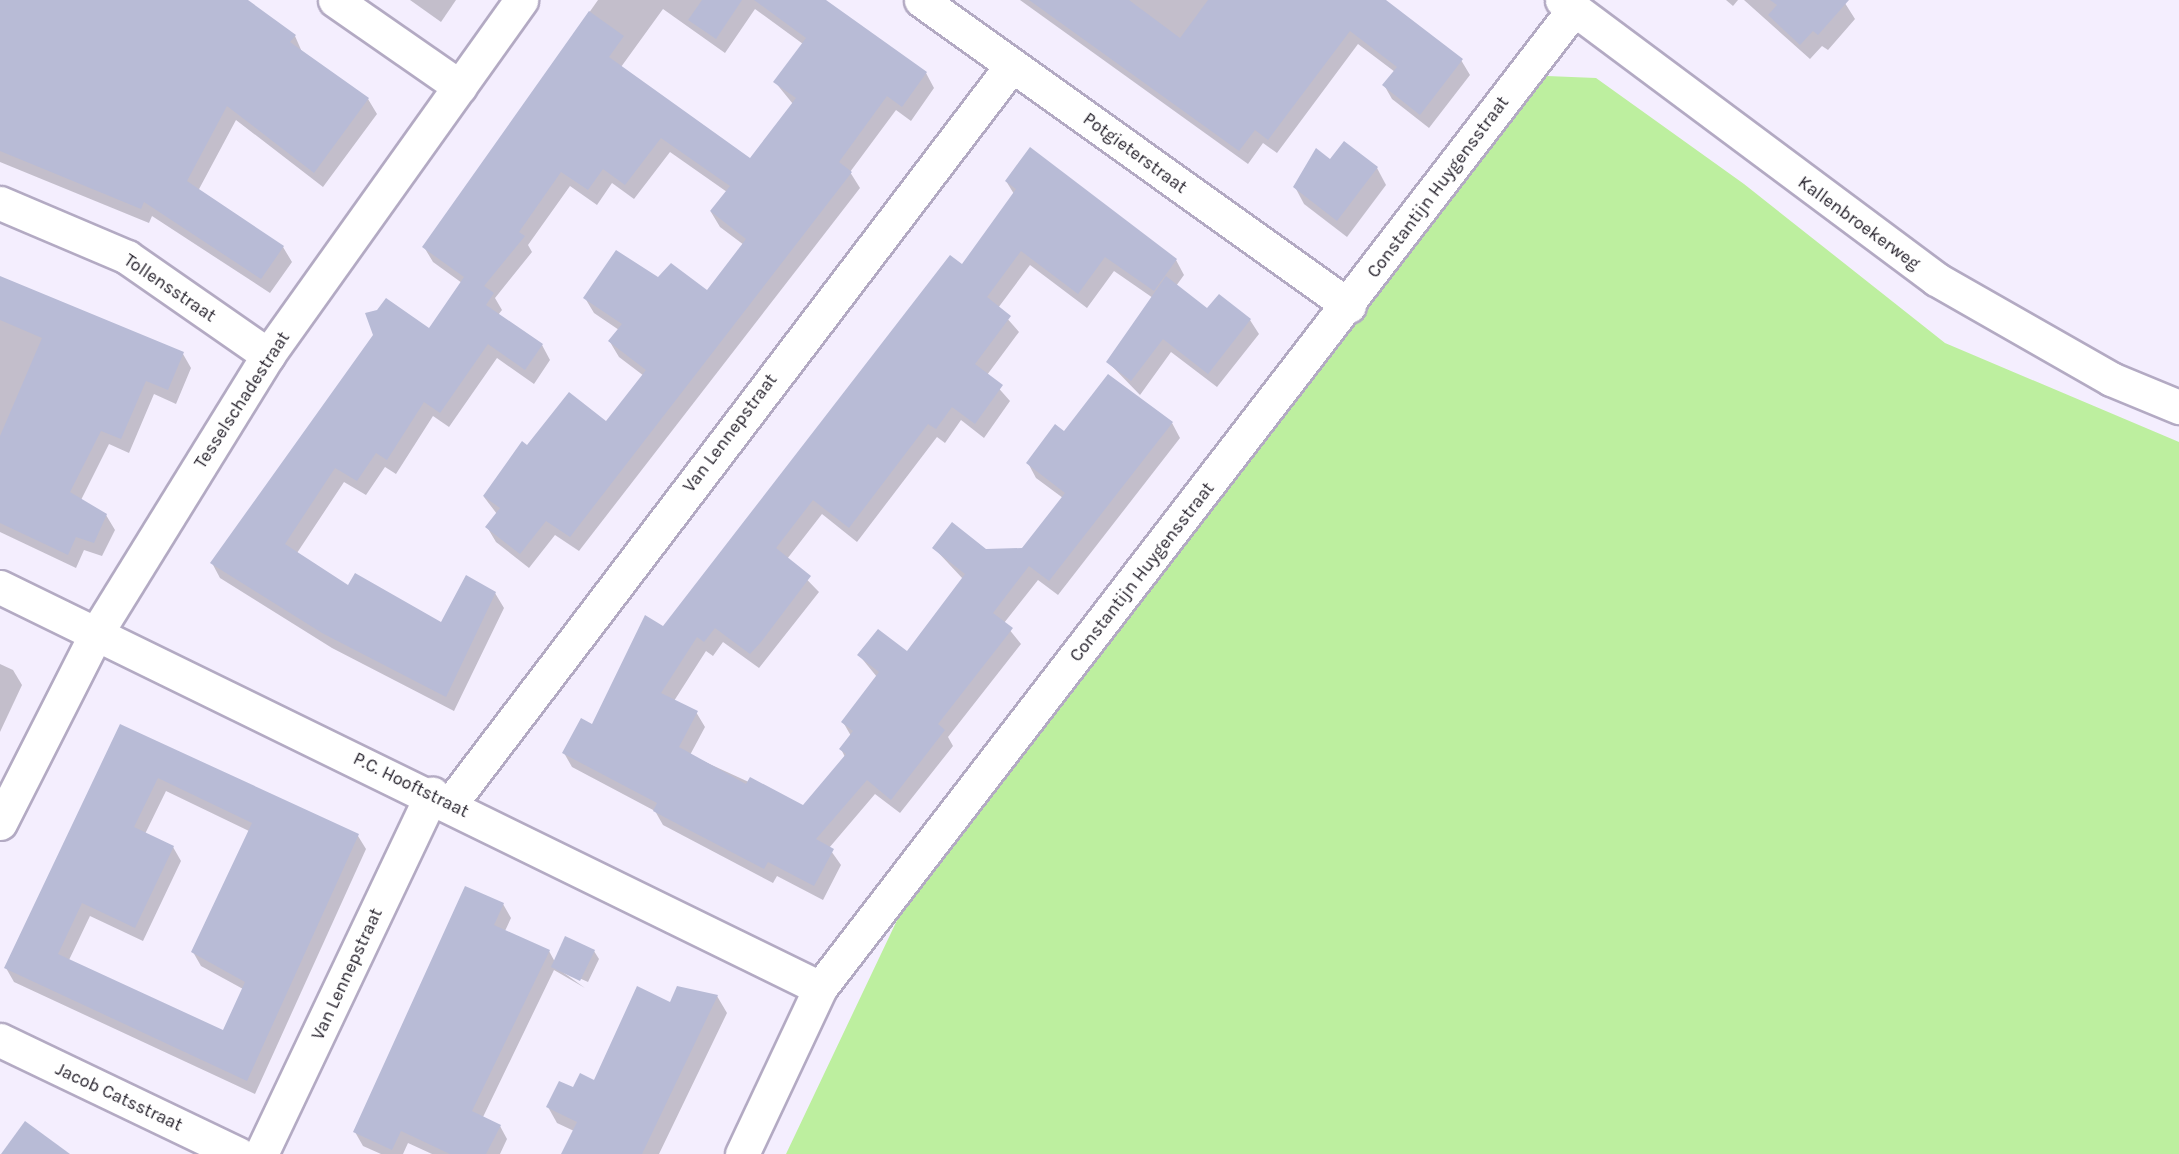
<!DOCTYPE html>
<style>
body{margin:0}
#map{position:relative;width:2179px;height:1154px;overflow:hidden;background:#f4eefe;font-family:Karla,sans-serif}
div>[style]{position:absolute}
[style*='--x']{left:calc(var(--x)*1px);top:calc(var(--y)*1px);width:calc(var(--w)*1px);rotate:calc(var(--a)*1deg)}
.green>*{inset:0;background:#bdef9f}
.shadow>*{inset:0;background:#0003}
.building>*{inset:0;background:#b8bbd6}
.roads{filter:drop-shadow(2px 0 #b3aac3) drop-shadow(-2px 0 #b3aac3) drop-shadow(0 2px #b3aac3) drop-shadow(0 -2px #b3aac3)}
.street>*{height:33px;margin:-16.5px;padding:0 16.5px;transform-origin:16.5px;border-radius:16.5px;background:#fff}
span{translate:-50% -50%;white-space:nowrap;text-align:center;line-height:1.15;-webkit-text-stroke:4.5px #fff;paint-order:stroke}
.street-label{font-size:18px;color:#26222c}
</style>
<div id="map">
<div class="green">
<div style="clip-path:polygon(1547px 76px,1596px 78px,1744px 184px,1945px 343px,2179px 442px,2179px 1154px,786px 1154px,900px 914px,1530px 86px)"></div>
</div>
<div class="shadow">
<div style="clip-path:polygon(0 0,241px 0,295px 36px,302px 52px,368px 99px,377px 114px,323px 187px,236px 120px,198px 191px,283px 247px,292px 262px,270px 293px,152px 216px,149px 223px,0 162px)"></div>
<div style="clip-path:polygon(410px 0,456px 0,441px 22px)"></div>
<div style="clip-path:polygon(evenodd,598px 0,823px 0,926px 73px,934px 88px,911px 121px,896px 110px,850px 172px,860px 188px,579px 551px,555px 535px,529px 568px,496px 542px,487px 527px,497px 514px,484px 497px,528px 447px,607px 423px,644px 376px,619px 357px,610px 342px,619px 330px,594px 313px,585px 298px,658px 279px,707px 293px,744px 245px,720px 227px,711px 212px,727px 192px,670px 152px,634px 199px,612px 183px,597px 205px,570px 186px,528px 245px,532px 252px,495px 298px,502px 310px,498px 315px,542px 345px,550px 360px,534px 384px,497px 358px,449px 427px,433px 416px,396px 474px,385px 467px,366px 495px,344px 482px,297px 553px,349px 587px,441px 624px,495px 593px,504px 608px,454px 711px,332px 648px,220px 578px,212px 563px,429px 330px,462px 283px,433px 262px,424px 247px,598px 0,663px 9px,725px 53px,755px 9px,803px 44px,775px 82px,793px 104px,750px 160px,621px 67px,663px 9px)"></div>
<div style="clip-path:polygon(1020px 0,1383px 0,1461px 60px,1470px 75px,1429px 128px,1392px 99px,1384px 85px,1395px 72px,1358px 44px,1277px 153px,1263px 143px,1248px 164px)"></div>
<div style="clip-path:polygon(1726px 0,1738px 0,1733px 6px)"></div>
<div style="clip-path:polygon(1744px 0,1843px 0,1855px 19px,1828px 50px,1822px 46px,1810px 59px)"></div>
<div style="clip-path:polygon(1331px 161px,1377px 168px,1386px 185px,1347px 237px,1304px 204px,1295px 187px)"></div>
<div style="clip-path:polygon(1006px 181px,1176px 260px,1184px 275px,1176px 286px,1208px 310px,1250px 320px,1259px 334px,1217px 387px,1171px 352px,1140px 395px,1108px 362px,1153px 298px,1114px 271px,1087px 308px,1030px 265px,998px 308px,1019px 332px,987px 375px,1010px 401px,984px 438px,961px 420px,945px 443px,937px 437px,857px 542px,822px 514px,787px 559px,819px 592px,759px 668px,723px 642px,713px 656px,706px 651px,674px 701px,696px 712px,705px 727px,690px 755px,803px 807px,845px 757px,841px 749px,851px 736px,843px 722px,877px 677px,859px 655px,907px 653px,963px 579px,934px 548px,1023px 550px,1063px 498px,1036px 478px,1028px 463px,1064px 433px,1172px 423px,1180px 438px,1058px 595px,1038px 580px,1004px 623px,1021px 644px,948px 737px,953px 746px,900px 813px,875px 794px,829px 848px,841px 865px,823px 900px,777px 876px,773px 883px,663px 825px,655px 811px,572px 767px,564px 753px,592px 726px,663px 628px,962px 266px,1014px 194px)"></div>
<div style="clip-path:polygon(0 277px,183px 354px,191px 368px,176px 404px,154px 394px,129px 453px,109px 444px,81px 500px,106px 515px,115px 530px,102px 556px,84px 550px,76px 568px,0 532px)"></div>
<div style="clip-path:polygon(0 664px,13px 670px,22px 685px,0 732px)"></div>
<div style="clip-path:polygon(evenodd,121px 726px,358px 836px,366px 849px,255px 1094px,14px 982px,6px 968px,121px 726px,166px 791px,249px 831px,193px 952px,201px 966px,243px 989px,224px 1032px,69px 960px,90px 916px,143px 941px,181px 861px,173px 847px,145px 834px,166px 791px)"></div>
<div style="clip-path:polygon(503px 904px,511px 918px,505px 931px,549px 951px,555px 962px,594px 951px,599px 959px,588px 982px,557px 968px,585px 988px,554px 970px,483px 1117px,500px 1126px,507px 1139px,500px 1154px,432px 1154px,408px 1143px,403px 1154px,381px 1154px,363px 1146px,355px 1132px)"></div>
<div style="clip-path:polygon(717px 996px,727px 1013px,659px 1154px,563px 1154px,574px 1131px,557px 1123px,548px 1107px,595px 1082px,671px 1004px)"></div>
</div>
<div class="building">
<div style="clip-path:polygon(0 0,248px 0,296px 35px,290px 42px,369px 98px,314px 173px,227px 106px,187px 181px,284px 246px,261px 279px,144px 202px,141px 209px,0 151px)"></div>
<div style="clip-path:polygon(702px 0,742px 0,716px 39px,688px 20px)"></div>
<div style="clip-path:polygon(754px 0,826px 0,927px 72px,902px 107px,887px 96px,839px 162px,852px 172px,570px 537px,546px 521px,520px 554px,485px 527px,500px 508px,483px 496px,522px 441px,527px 445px,569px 392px,606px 421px,646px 370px,608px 341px,622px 324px,583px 298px,616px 250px,658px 277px,671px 263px,707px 290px,746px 239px,710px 211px,730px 186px,661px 138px,625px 185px,603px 169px,588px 190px,561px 172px,519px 232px,525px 236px,484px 286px,494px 293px,486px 305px,543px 344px,525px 370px,488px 344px,440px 413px,424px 402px,387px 460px,376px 453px,357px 481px,335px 468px,285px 544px,348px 585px,355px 573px,441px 622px,466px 575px,496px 592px,446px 697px,322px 633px,210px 563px,373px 335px,365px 313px,377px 310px,386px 298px,429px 328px,464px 277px,422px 247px,589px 11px,624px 36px,609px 57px,750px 158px,796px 98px,773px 82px,806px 38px)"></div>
<div style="clip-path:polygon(1029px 0,1129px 0,1180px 38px,1208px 0,1386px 0,1463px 59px,1420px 115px,1382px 85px,1397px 67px,1350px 31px,1268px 140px,1255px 130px,1239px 151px)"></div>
<div style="clip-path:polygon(1770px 0,1849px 0,1818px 35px,1813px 31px,1800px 45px,1768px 15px,1777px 5px)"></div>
<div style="clip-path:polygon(1344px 141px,1378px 167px,1337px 221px,1293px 187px,1316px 148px,1330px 159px)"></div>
<div style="clip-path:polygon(1030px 147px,1177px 259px,1154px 291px,1105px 257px,1078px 294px,1021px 251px,987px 297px,1011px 316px,975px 364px,1003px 385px,975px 424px,952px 407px,936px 429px,928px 424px,849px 528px,813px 500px,776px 548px,811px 576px,761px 642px,750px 654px,715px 628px,704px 642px,697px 637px,661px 693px,698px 711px,679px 747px,746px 784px,750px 777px,803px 805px,846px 754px,839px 749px,853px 731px,841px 722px,879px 672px,857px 655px,878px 629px,907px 651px,965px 574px,932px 548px,952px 522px,986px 549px,1022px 548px,1065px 493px,1026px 463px,1055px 424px,1064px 431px,1108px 374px,1173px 422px,1049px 581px,1029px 566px,993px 613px,1013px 628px,938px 724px,945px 730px,891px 800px,867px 780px,816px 839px,834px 849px,814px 886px,768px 862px,764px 869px,668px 819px,653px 811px,657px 803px,562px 753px,581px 718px,592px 724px,645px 615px,663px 626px,950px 255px,962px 264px,1016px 189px,1005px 181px)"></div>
<div style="clip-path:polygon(0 276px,184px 352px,168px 390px,146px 381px,121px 439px,101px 431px,70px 492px,107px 514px,94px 543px,76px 537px,68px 555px,0 523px,0 436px,42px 338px,0 320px)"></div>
<div style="clip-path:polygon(1166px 276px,1207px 308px,1219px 294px,1251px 319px,1208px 374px,1163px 339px,1131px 381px,1106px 362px)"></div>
<div style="clip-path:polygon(evenodd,120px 724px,359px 834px,247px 1081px,4px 968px,120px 724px,158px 778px,252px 823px,191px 952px,245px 982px,223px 1030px,58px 954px,82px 903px,135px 928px,174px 846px,134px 827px,158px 778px)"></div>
<div style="clip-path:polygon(465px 886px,504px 903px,494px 925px,550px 950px,472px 1111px,501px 1125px,486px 1154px,450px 1154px,401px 1131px,392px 1150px,353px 1132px)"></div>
<div style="clip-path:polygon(565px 936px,595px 950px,580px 981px,551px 967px)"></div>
<div style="clip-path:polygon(637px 986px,670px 1002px,677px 986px,718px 995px,642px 1154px,561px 1154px,577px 1122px,546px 1107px,559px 1081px,573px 1087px,580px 1073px,594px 1080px)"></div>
<div style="clip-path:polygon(25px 1121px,70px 1154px,1px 1154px)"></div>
</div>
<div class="roads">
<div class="street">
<div style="--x:335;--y:0;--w:152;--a:34.8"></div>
<div style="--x:921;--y:0;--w:526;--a:35.56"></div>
<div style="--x:1562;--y:0;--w:467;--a:36.7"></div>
<div style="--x:1936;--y:279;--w:202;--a:29.7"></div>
<div style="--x:2111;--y:379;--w:74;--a:22.4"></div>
<div style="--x:0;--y:203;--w:138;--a:23"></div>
<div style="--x:127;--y:257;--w:172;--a:34.8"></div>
<div style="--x:0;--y:587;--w:913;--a:26.06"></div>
<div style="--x:451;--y:803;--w:927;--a:-52.76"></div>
<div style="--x:0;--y:823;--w:214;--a:-63.1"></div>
<div style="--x:97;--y:632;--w:326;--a:-58.3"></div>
<div style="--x:268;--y:355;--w:436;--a:-54.5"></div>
<div style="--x:0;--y:1040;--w:264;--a:25.6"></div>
<div style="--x:261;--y:1154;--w:399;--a:-64.6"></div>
<div style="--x:742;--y:1154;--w:183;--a:-64.8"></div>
<div style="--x:820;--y:988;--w:1236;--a:-52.4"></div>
</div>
</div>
<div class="street-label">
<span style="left:1135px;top:153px;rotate:36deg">Potgieterstraat</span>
<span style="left:1438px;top:187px;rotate:-53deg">Constantijn Huygensstraat</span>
<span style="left:1859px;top:223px;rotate:36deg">Kallenbroekerweg</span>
<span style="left:170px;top:288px;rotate:34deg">Tollensstraat</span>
<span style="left:242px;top:400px;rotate:-57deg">Tesselschadestraat</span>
<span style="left:730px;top:433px;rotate:-53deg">Van Lennepstraat</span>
<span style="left:1142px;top:572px;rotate:-52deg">Constantijn Huygensstraat</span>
<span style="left:411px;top:785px;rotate:26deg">P.C. Hooftstraat</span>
<span style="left:347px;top:974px;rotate:-65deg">Van Lennepstraat</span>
<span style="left:119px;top:1097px;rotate:25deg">Jacob Catsstraat</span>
</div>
</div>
